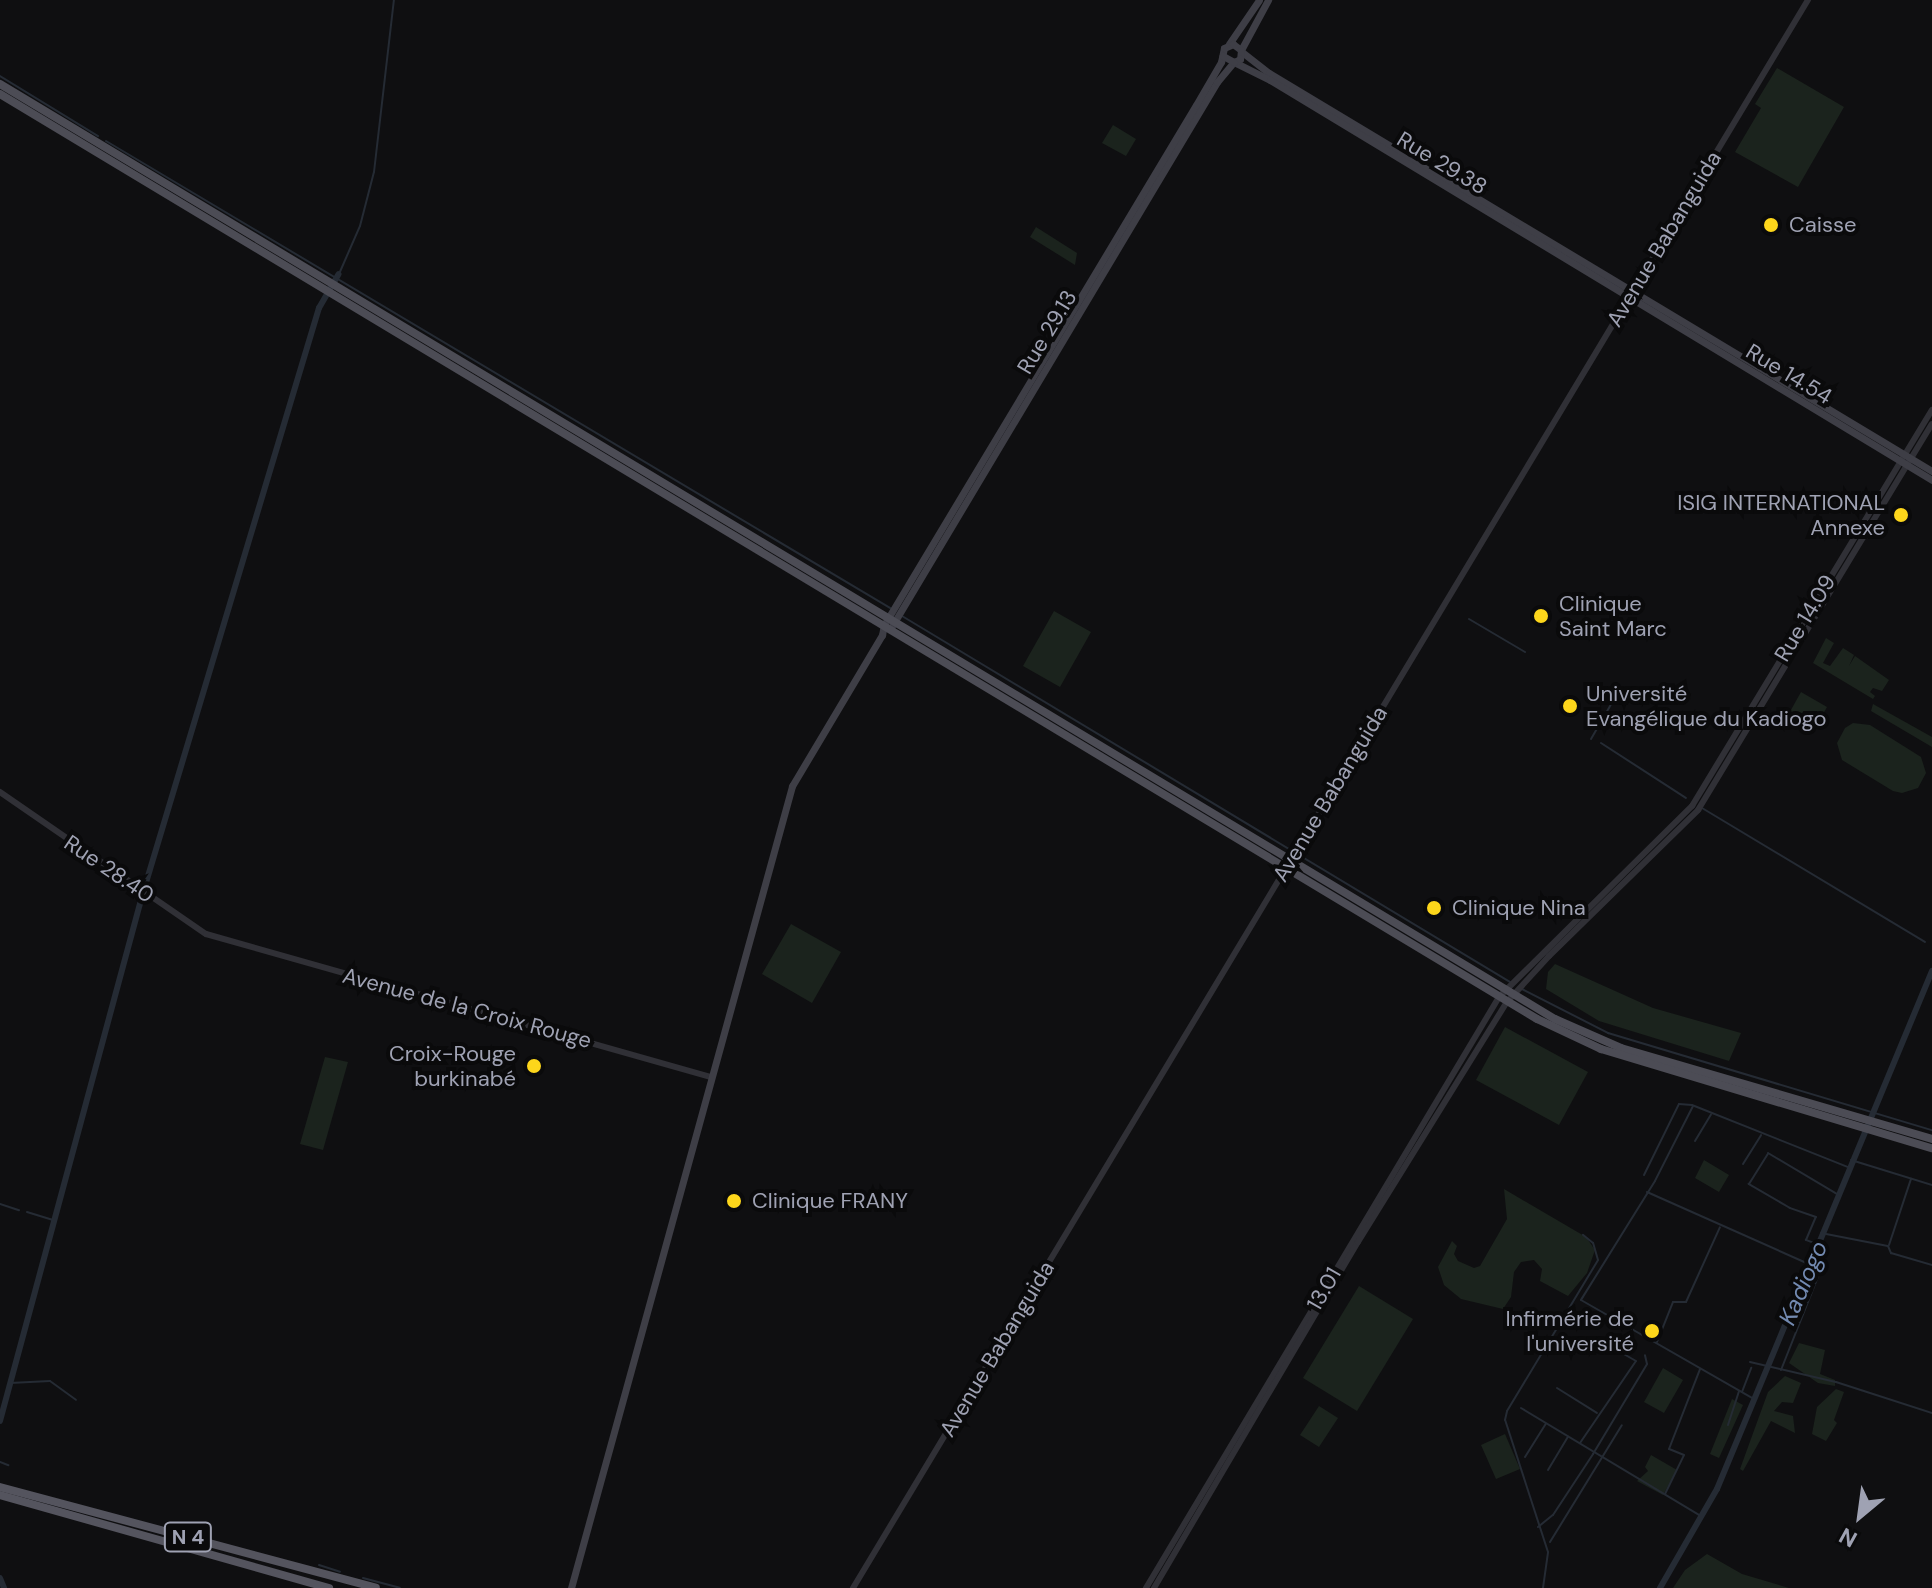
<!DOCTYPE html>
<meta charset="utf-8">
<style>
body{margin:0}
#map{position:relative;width:1932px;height:1588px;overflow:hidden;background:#0f0f11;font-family:"DM Sans",sans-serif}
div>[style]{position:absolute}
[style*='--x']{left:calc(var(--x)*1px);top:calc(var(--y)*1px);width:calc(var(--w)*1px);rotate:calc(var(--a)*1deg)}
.green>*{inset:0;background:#1b231d}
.stream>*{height:2px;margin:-1px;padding:0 1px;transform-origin:1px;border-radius:1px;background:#252b34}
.canal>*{height:6px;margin:-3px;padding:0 3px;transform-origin:3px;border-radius:3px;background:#252b34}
.tertiary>*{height:6px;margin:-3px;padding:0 3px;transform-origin:3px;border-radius:3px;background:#303036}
.secondary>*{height:7px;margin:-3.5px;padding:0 3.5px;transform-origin:3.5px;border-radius:3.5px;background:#3e3e46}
.primary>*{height:8px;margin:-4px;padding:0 4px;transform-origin:4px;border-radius:4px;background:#4c4c55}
.trunk>*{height:8px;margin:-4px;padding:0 4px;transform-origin:4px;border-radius:4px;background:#54545e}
.dots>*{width:22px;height:22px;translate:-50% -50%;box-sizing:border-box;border:4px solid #0a0a0b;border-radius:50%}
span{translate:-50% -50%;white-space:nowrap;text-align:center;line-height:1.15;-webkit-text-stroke:8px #0a0a0b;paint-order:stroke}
.shield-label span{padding:2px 6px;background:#0a0a0b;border:2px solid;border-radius:6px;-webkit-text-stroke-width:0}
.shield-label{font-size:20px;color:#9fa2b3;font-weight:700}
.street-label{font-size:22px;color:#9fa2b3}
.poi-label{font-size:22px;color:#9fa2b3}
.left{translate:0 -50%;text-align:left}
.right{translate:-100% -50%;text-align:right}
.water-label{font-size:24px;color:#738ab1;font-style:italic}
.north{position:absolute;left:1820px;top:1476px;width:80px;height:80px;-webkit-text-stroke:6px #0a0a0b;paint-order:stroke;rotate:209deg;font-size:22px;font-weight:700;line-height:32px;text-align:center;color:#9fa2b3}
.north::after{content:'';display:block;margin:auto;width:28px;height:36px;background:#9fa2b3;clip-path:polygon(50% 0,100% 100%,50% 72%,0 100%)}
</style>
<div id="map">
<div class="green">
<div style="clip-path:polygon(1777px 68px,1844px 107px,1798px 187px,1735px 152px,1761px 108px,1755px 104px)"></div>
<div style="clip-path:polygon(1113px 125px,1136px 139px,1126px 156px,1102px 143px)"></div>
<div style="clip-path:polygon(1036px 227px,1077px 253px,1075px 265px,1030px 237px)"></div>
<div style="clip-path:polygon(1054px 611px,1091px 632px,1060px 687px,1023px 666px)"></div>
<div style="clip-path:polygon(1826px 638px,1834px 643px,1823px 663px,1830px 666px,1843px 648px,1854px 655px,1849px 666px,1855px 656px,1889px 680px,1882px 691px,1873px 688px,1870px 692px,1875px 696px,1873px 699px,1813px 663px)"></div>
<div style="clip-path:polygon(1801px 692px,1827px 707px,1813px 732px,1787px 717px)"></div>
<div style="clip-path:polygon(1873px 704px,1932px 737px,1932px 747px,1871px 711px)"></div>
<div style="clip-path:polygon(1853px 723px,1870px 725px,1921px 757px,1926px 773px,1918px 788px,1902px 793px,1893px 791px,1842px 760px,1837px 743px,1845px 728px)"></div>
<div style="clip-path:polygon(791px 924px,841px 952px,812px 1003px,762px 974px)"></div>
<div style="clip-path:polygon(1555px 964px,1653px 1008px,1741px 1033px,1729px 1061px,1599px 1021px,1546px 989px,1548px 972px)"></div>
<div style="clip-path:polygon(1505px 1027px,1588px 1072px,1559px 1125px,1476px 1080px)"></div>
<div style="clip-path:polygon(325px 1057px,348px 1062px,323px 1150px,300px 1144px)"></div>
<div style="clip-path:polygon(1704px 1160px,1729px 1175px,1719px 1192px,1695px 1178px)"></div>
<div style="clip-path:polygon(1504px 1189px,1586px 1237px,1595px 1250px,1587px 1273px,1568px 1296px,1540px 1281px,1542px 1269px,1534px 1260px,1521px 1262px,1514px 1272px,1511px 1297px,1503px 1309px,1461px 1299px,1444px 1285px,1438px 1267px,1452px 1241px,1457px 1246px,1454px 1254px,1458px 1261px,1474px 1268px,1480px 1266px,1507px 1219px)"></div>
<div style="clip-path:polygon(1359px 1286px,1413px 1319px,1357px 1411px,1303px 1378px)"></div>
<div style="clip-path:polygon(1799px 1343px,1825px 1350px,1820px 1374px,1835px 1380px,1835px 1386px,1818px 1383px,1789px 1363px)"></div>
<div style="clip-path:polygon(1663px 1368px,1683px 1380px,1664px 1413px,1644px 1402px)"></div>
<div style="clip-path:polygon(1785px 1376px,1801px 1383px,1793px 1403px,1782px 1402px,1774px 1411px,1793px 1416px,1795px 1433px,1771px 1421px,1743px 1471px,1740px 1469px,1768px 1392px)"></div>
<div style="clip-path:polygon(1836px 1389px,1844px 1392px,1834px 1420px,1837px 1423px,1826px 1441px,1812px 1434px,1817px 1407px)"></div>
<div style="clip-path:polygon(1732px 1399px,1743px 1405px,1719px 1458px,1710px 1454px)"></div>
<div style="clip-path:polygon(1319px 1406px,1338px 1418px,1319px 1447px,1300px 1435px)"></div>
<div style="clip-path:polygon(1505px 1434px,1520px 1469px,1496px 1479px,1481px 1445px)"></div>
<div style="clip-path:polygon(1651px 1455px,1677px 1470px,1663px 1495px,1637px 1481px,1648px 1471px,1645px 1467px)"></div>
<div style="clip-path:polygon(1707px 1554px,1742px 1574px,1789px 1588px,1673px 1588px,1685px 1570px)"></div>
</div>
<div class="stream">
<div style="--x:0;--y:76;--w:115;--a:31.5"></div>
<div style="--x:106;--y:141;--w:913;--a:30.78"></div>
<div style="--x:339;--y:274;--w:52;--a:-66.4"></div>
<div style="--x:360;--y:226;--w:56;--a:-75.5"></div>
<div style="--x:374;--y:172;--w:173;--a:-83.4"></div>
<div style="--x:902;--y:616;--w:710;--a:31.05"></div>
<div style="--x:1469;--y:619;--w:65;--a:30.5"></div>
<div style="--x:1591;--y:739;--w:39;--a:-60"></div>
<div style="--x:1601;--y:743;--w:101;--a:32.9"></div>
<div style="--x:1702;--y:808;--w:260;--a:31"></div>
<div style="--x:1522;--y:989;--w:97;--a:27.1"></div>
<div style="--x:1608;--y:1033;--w:338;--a:16.7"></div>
<div style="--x:1693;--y:1106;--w:84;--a:116.9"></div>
<div style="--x:1655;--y:1181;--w:140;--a:121.9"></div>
<div style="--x:1581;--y:1300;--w:199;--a:29.8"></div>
<div style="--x:1695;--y:1141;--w:31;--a:-59"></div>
<div style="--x:1851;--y:1160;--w:85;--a:17.2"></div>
<div style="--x:1743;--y:1164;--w:34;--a:-58"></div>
<div style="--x:1644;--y:1175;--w:79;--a:-63.8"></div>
<div style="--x:1679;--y:1104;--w:13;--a:4"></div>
<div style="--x:1692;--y:1105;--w:168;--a:21.7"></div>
<div style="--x:1647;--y:1192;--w:177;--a:24"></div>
<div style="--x:0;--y:1204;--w:20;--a:18"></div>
<div style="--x:27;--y:1212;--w:28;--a:17"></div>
<div style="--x:1821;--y:1233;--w:68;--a:11"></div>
<div style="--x:1888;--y:1246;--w:8;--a:67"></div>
<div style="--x:1891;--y:1253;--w:43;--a:16.3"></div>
<div style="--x:1817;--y:1244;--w:12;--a:-160"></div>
<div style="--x:1806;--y:1240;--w:25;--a:-67"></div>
<div style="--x:1816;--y:1217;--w:28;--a:-161"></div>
<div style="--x:1790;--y:1208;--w:48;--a:-149.7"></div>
<div style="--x:1749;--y:1184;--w:36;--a:-58"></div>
<div style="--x:1768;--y:1153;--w:80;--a:30.7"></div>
<div style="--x:1889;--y:1245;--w:70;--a:-71.6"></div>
<div style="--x:1657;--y:1342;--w:43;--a:-68.2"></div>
<div style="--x:1673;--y:1302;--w:13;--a:0"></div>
<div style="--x:1686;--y:1302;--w:82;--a:-65.6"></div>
<div style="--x:1750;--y:1362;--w:88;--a:13.1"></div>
<div style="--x:1836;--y:1382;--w:101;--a:17.9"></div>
<div style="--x:1781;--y:1370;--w:119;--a:-68.4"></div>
<div style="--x:10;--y:1383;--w:40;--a:-2.9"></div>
<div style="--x:50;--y:1381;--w:32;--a:36"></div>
<div style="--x:1557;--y:1388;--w:47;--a:32"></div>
<div style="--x:1742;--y:1392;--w:26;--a:-69"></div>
<div style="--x:1521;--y:1408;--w:210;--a:31"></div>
<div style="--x:1728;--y:1425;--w:35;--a:-72"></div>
<div style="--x:1580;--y:1443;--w:99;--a:-55.7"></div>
<div style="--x:1636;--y:1361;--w:40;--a:-150.3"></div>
<div style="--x:1525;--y:1457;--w:39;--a:-58"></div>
<div style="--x:0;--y:1462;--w:9;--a:21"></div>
<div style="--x:1548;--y:1470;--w:39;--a:-59"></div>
<div style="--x:1665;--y:1494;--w:43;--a:-64"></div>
<div style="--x:1684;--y:1455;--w:16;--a:-158"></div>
<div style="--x:1669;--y:1449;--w:86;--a:-68.8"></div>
<div style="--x:1538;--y:1527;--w:19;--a:-39"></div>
<div style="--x:1553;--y:1515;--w:73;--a:-56.7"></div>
<div style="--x:1593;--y:1454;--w:105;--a:-59"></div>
<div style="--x:1647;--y:1364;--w:9;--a:-103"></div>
<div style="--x:1550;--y:1542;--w:137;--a:-58.4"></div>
<div style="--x:319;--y:1565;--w:22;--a:18"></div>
<div style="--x:363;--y:1578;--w:38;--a:15"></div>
<div style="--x:1543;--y:1588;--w:36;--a:-82"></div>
<div style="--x:1548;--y:1552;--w:139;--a:-108"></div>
<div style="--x:1505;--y:1420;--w:9;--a:-77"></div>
<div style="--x:1507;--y:1411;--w:176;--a:-58.9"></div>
<div style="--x:1598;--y:1260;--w:18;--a:-106"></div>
<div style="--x:1593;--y:1243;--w:13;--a:-141"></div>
</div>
<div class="canal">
<div style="--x:145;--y:886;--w:604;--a:-73.25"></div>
<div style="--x:319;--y:308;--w:39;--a:-60"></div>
<div style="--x:0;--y:1421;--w:540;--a:-74.86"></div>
<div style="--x:0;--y:1578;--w:11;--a:68"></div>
<div style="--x:1660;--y:1588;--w:114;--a:-60.1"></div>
<div style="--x:1717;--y:1489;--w:561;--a:-67.46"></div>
</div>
<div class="tertiary">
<div style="--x:0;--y:792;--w:250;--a:34.6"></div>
<div style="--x:206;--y:934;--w:525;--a:15.81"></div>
<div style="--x:853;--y:1588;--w:1853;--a:-58.98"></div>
<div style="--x:1146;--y:1588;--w:688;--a:-59.15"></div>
<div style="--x:1499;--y:997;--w:272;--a:-44.7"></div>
<div style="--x:1692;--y:806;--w:463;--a:-58.8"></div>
<div style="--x:1154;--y:1588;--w:402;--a:-59.5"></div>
<div style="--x:1358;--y:1242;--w:282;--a:-58.2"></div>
<div style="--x:1507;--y:1002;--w:62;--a:-47.6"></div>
<div style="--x:1549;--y:956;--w:209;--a:-44.4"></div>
<div style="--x:1698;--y:810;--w:451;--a:-58.8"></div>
</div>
<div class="secondary">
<div style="--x:1229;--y:44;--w:53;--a:-55.7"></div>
<div style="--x:1241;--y:50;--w:57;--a:-61.6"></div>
<div style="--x:1242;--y:52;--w:34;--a:38"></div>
<div style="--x:1269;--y:73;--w:773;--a:30.98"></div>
<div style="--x:1234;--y:62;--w:40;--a:26.6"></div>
<div style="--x:1270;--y:80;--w:773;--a:31.14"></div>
<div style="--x:892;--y:626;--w:634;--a:-59.14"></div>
<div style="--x:1217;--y:82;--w:25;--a:-50"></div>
<div style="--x:571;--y:1588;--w:832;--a:-74.59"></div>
<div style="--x:792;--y:786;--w:176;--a:-59.2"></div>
<div style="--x:882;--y:635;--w:10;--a:-79"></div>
<div style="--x:884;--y:625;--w:606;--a:-59.04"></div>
<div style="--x:1196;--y:105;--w:50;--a:-59.8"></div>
<div style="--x:1221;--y:62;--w:14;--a:-78"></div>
<div style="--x:1224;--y:48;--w:10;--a:-24"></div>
<div style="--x:1233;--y:44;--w:10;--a:37"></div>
<div style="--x:1241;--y:50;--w:9;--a:96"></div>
<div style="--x:1240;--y:59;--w:7;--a:153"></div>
<div style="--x:1234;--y:62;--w:13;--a:-151"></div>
</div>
<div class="primary">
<div style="--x:0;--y:84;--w:1814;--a:31.02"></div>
<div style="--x:1555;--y:1019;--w:72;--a:23.7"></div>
<div style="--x:1621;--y:1048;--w:324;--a:16.3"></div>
<div style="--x:0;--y:94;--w:1794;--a:31.04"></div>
<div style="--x:1537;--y:1019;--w:71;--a:25.1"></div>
<div style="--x:1601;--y:1049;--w:345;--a:16.7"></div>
</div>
<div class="trunk">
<div style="--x:0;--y:1487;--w:389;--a:15"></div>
<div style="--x:0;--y:1495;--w:342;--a:15.8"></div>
</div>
<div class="dots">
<div style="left:1771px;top:225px;background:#fdd61b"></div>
<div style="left:1901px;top:515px;background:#fdd61b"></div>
<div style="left:1541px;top:616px;background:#fdd61b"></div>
<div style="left:1570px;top:706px;background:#fdd61b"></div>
<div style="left:1434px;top:908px;background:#fdd61b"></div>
<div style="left:534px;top:1066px;background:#fdd61b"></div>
<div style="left:734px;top:1201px;background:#fdd61b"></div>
<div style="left:1652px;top:1331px;background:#fdd61b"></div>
</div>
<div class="shield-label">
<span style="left:188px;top:1537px">N 4</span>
</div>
<div class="street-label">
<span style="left:1442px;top:163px;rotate:31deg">Rue 29.38</span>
<span style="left:1664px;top:239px;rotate:-59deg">Avenue Babanguida</span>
<span style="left:1047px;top:332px;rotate:-59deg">Rue 29.13</span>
<span style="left:1789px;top:374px;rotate:31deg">Rue 14.54</span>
<span style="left:1805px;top:618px;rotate:-59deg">Rue 14.09</span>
<span style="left:1330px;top:794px;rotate:-59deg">Avenue Babanguida</span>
<span style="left:109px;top:869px;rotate:34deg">Rue 28.40</span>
<span style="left:467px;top:1008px;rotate:15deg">Avenue de la Croix Rouge</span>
<span style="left:1324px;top:1289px;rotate:-60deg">13.01</span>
<span style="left:997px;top:1349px;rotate:-59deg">Avenue Babanguida</span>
</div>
<div class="poi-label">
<span class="left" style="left:1789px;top:225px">Caisse</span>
<span class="right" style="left:1885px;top:515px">ISIG INTERNATIONAL<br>Annexe</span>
<span class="left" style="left:1559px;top:616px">Clinique<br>Saint Marc</span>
<span class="left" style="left:1586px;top:706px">Université<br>Evangélique du Kadiogo</span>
<span class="left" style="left:1452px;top:908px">Clinique Nina</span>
<span class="right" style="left:516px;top:1066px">Croix-Rouge<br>burkinabé</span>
<span class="left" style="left:752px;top:1201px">Clinique FRANY</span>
<span class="right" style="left:1634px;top:1331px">Infirmérie de<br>l'université</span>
</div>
<div class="water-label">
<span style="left:1803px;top:1283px;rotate:-67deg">Kadiogo</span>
</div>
<div class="north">N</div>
</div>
